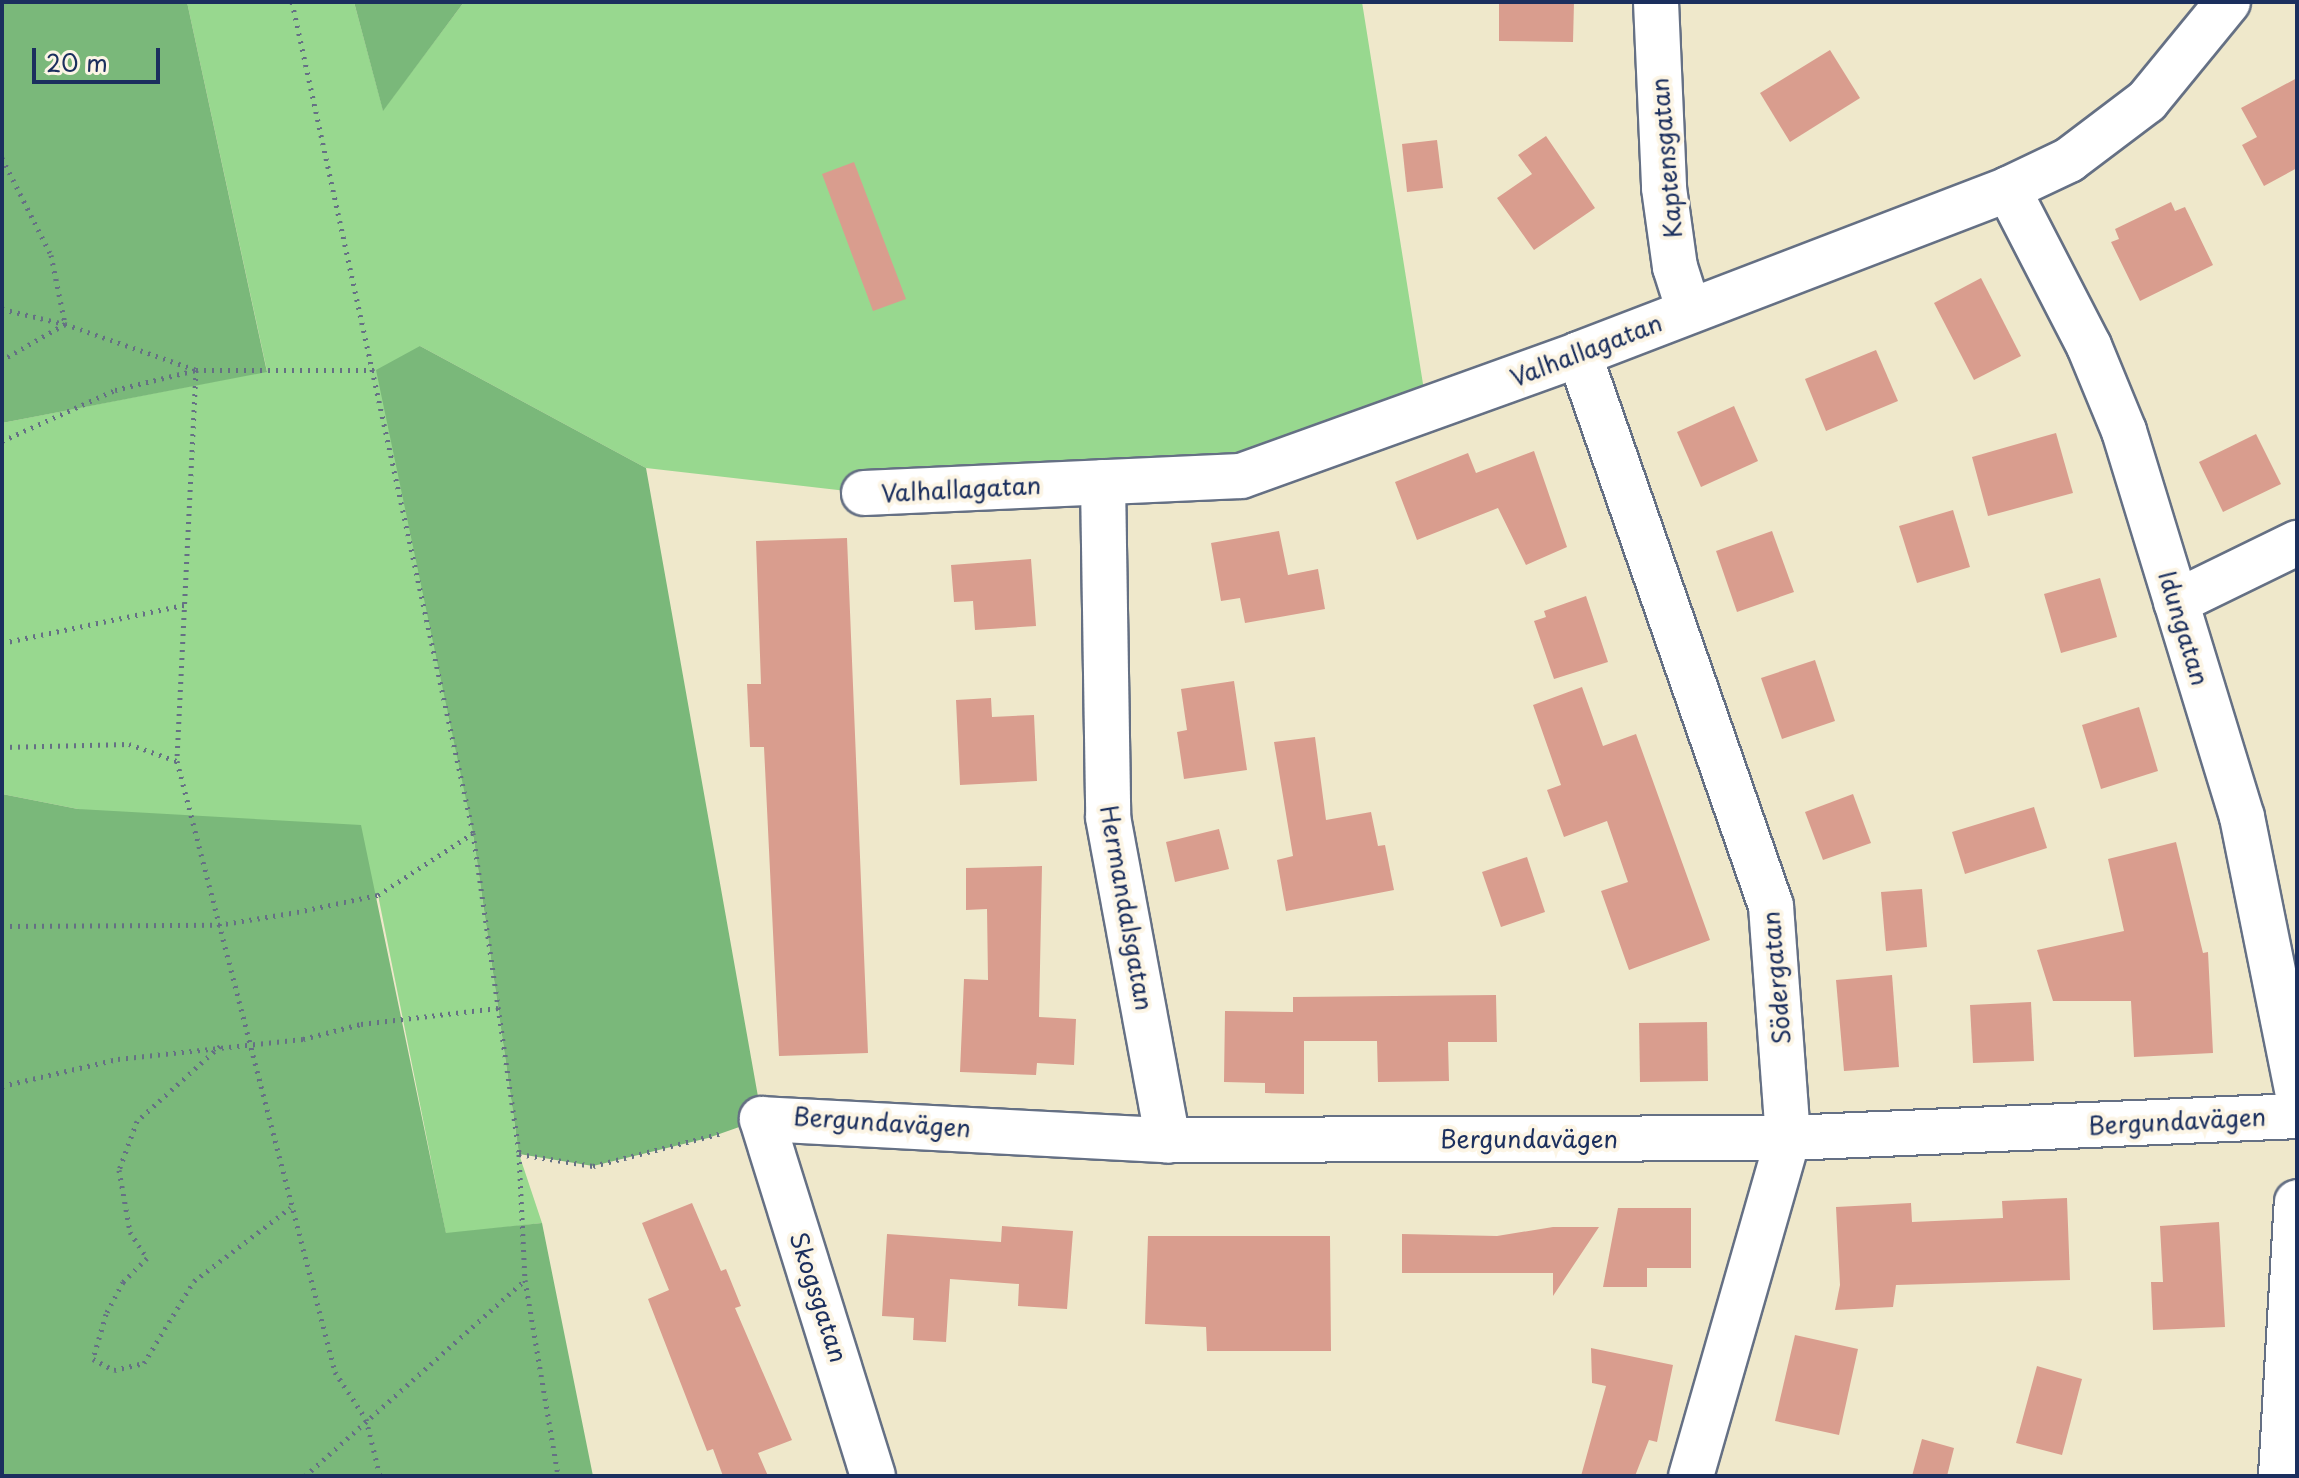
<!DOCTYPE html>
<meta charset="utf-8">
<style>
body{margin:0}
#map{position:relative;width:2299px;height:1478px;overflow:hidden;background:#efe8cb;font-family:"Playpen Sans",sans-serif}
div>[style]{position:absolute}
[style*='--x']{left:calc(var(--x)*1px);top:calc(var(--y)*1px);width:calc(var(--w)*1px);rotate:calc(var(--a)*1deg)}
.green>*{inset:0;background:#98d88f}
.forest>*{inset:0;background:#7ab87a}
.building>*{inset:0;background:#d99d8e}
.path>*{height:5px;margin-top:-2.5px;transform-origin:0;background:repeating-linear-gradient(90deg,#657084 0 2px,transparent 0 8px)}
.roads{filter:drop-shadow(2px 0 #657084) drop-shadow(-2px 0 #657084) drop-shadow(0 2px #657084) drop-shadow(0 -2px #657084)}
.minor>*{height:44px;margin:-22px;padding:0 22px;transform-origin:22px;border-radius:22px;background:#fff}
span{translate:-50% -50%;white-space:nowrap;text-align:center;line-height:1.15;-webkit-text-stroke:8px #fcf5e5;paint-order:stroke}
.street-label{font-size:24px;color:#1b2f5e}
.frame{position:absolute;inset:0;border:4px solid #1b2f5e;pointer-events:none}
.scale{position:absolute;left:32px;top:48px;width:128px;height:36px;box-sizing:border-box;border:4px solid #1b2f5e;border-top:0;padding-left:10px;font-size:24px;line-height:28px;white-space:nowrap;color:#1b2f5e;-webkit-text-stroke:6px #fcf5e5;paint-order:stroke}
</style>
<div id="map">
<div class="green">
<div style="clip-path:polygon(187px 2px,354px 2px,383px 110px,464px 2px,1362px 2px,1427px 409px,1241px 476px,864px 493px,646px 468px,420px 346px,473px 833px,519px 1154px,542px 1223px,446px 1234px,378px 895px,78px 809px,2px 794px,2px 423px,267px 371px)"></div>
</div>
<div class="forest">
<div style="clip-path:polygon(2px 2px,187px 2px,267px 372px,2px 423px)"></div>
<div style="clip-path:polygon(354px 2px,464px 2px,383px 111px)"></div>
<div style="clip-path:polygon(420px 346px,646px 468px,762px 1119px,708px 1138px,593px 1166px,519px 1154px,473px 833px,376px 370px)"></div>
<div style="clip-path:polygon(2px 794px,78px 809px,361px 825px,446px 1233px,542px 1223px,593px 1476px,2px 1476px)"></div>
</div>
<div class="building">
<div style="clip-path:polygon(1499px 2px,1574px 2px,1573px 42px,1499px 41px)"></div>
<div style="clip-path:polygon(1830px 50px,1860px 98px,1790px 142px,1760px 93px)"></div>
<div style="clip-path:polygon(2297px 78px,2297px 168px,2264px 186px,2242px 145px,2257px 137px,2241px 108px)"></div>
<div style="clip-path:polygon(1546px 136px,1595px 208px,1534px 250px,1497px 198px,1532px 174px,1518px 155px)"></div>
<div style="clip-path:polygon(1437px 140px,1443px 188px,1407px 192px,1402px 144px)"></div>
<div style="clip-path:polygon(854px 162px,906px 299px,873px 311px,822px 174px)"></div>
<div style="clip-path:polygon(2171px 202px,2175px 211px,2185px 207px,2213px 265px,2140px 301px,2111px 242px,2119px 239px,2115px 229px)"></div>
<div style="clip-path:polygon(1981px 278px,2021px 356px,1974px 380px,1934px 303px)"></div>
<div style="clip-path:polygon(1876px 350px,1898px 401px,1826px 431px,1805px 379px)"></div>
<div style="clip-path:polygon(1734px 406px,1758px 461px,1701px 487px,1677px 432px)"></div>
<div style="clip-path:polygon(2056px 433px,2073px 493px,1988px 516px,1972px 457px)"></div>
<div style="clip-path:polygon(2256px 434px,2281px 484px,2223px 512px,2199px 462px)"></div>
<div style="clip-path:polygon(1534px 451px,1567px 547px,1526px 565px,1498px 508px,1417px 540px,1395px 482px,1468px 453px,1476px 473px)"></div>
<div style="clip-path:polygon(1953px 510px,1970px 567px,1917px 583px,1899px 526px)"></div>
<div style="clip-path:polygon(1279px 531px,1288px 575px,1318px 569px,1325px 609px,1245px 623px,1240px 598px,1221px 601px,1211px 543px)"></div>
<div style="clip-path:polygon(1772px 531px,1794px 592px,1737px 612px,1716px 551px)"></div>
<div style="clip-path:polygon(847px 538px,868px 1053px,779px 1056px,764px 747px,750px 747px,747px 684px,761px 684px,756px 541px)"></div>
<div style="clip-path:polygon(1031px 559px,1036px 626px,975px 630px,973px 601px,954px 602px,951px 565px)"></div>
<div style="clip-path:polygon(2100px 578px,2117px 637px,2061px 653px,2044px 594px)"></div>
<div style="clip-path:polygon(1586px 596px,1608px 662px,1554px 679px,1534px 621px,1546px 617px,1544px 611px)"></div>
<div style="clip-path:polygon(1815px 660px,1835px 721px,1782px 739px,1761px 678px)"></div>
<div style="clip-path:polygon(1234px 681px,1247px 770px,1184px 779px,1177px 732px,1187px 730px,1181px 689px)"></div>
<div style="clip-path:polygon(1582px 687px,1603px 746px,1636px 734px,1710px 940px,1629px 970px,1601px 891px,1628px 882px,1607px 821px,1564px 837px,1547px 790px,1561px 785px,1533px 705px)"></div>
<div style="clip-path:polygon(991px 698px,992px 717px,1034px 715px,1037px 781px,960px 785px,956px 700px)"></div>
<div style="clip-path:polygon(2139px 707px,2158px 771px,2101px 789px,2082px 725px)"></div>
<div style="clip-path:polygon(1315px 737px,1326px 820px,1371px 812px,1378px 846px,1385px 845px,1394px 890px,1286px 911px,1277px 860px,1293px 856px,1274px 742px)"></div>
<div style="clip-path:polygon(1853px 794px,1871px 843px,1823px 860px,1805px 812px)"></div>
<div style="clip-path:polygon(2034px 807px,2047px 848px,1965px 874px,1952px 832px)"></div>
<div style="clip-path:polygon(1219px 829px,1229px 869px,1175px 882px,1166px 842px)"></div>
<div style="clip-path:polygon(2176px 842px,2203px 953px,2208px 952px,2213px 1053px,2134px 1057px,2131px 1001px,2053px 1001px,2037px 950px,2124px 931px,2108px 859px)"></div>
<div style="clip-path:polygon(1527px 857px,1545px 912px,1501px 927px,1482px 872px)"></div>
<div style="clip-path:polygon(1042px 866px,1039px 1017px,1076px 1019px,1074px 1065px,1037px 1063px,1036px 1075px,960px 1072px,964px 979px,988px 980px,987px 909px,966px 910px,966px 868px)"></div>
<div style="clip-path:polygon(1922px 889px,1927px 947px,1886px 951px,1881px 892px)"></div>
<div style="clip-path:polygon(1892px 975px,1899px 1067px,1844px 1071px,1836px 980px)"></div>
<div style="clip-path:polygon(1496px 995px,1497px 1042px,1448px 1042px,1449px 1081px,1378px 1082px,1377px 1041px,1304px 1041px,1304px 1094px,1265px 1093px,1265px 1083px,1224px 1082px,1225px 1011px,1293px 1012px,1293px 997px)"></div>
<div style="clip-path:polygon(2031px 1002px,2034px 1061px,1973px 1063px,1970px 1005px)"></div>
<div style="clip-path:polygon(1707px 1022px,1708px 1081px,1640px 1082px,1639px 1023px)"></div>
<div style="clip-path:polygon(2067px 1198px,2070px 1280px,1896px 1285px,1893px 1307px,1835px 1310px,1840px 1285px,1836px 1207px,1911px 1203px,1912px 1222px,2003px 1218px,2002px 1201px)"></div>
<div style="clip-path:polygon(692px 1203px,721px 1271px,726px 1269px,741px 1306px,735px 1308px,792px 1440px,758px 1453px,768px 1476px,723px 1476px,713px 1449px,707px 1451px,648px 1299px,669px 1290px,642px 1223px)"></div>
<div style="clip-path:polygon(1618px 1208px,1691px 1208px,1691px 1268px,1647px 1268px,1647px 1287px,1603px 1287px)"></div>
<div style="clip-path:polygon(2219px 1222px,2225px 1327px,2153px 1330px,2151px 1282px,2163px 1282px,2160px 1226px)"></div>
<div style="clip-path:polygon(1002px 1226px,1073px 1231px,1067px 1309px,1018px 1306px,1019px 1284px,950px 1279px,946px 1342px,913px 1340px,914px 1318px,882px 1316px,887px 1234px,1001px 1242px)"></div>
<div style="clip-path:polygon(1553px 1227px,1599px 1227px,1553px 1296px,1553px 1273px,1402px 1273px,1402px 1234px,1497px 1236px)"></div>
<div style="clip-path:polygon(1148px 1236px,1330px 1236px,1331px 1351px,1207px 1351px,1206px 1327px,1145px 1324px)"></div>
<div style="clip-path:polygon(1795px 1335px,1858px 1349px,1839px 1435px,1775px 1421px)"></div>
<div style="clip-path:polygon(1591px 1348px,1673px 1365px,1657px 1442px,1649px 1440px,1635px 1476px,1581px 1476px,1606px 1386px,1592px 1383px)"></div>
<div style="clip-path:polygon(2037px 1366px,2082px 1379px,2062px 1455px,2016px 1443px)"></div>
<div style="clip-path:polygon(1922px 1439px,1954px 1448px,1947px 1476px,1912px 1476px)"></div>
</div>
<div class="path">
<div style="--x:292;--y:2;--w:850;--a:77.71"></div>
<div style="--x:473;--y:833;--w:324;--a:81.8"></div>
<div style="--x:519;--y:1154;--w:75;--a:9.2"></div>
<div style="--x:593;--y:1166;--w:133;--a:-14.3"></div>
<div style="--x:2;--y:158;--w:109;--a:63.2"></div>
<div style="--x:51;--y:255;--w:70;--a:78.5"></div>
<div style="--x:65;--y:324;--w:73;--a:150.3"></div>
<div style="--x:2;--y:309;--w:65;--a:13.4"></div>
<div style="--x:65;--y:324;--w:139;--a:19.3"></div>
<div style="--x:196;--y:370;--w:179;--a:0"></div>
<div style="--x:2;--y:441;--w:124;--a:-24.3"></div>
<div style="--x:115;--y:390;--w:83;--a:-13.9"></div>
<div style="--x:196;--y:370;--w:391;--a:92.8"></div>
<div style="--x:177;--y:761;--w:631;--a:75.5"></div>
<div style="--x:335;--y:1372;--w:56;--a:56.6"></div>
<div style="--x:366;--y:1419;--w:59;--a:76.2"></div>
<div style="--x:2;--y:643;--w:186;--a:-11.8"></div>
<div style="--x:2;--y:747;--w:127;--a:-1.4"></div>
<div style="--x:129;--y:744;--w:51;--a:19.5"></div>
<div style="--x:2;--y:926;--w:216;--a:-0.3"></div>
<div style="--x:218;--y:925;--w:80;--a:-9.3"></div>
<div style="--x:297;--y:912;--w:83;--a:-11.9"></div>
<div style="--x:378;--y:895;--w:113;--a:-33.1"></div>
<div style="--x:220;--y:1046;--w:112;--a:137.9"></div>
<div style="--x:137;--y:1121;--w:52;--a:110.2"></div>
<div style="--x:119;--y:1170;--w:63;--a:79.9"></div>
<div style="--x:130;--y:1232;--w:31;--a:57"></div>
<div style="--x:147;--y:1258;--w:34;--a:135"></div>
<div style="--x:123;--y:1282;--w:36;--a:118"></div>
<div style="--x:106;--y:1314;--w:47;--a:106.1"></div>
<div style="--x:93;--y:1359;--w:24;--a:28"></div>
<div style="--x:114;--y:1370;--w:31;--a:-13"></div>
<div style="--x:144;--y:1363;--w:96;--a:-58.6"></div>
<div style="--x:194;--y:1281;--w:121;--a:-37.2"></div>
<div style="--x:2;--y:1086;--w:119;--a:-13.1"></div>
<div style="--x:118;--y:1059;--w:186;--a:-6.2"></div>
<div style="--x:303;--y:1039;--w:60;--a:-14.5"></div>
<div style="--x:361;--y:1024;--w:138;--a:-6.7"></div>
<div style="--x:519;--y:1154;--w:126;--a:87.3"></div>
<div style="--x:525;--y:1280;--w:199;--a:80.4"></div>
<div style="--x:305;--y:1476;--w:295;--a:-41.7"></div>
</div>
<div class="roads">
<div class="minor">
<div style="--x:1656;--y:2;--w:186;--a:87.5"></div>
<div style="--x:1664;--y:188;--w:80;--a:82.1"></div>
<div style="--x:1675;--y:267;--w:46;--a:72.3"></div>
<div style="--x:2008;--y:189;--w:177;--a:62.7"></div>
<div style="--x:2089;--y:346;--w:92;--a:67.6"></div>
<div style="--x:2124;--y:431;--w:404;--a:73"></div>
<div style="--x:2242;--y:817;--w:278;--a:78.6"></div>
<div style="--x:1579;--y:354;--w:584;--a:70.82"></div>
<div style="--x:1771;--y:906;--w:233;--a:85.8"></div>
<div style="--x:1788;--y:1138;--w:352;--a:106"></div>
<div style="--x:1103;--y:482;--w:335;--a:89.1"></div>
<div style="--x:1108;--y:817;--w:329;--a:79.5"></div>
<div style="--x:864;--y:493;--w:377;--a:-2.6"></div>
<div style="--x:1241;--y:476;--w:359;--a:-19.8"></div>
<div style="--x:1579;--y:354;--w:460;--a:-21"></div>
<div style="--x:2008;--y:189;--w:68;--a:-25.4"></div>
<div style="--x:2069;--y:160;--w:98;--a:-37.1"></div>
<div style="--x:2147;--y:101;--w:128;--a:-50.7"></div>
<div style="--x:2176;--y:602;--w:135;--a:-26"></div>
<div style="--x:873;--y:1476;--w:374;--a:-107.3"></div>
<div style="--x:762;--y:1119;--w:407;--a:3"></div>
<div style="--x:1168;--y:1140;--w:620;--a:-0.18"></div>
<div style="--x:1788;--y:1138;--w:509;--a:-2.47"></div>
<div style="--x:2281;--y:1476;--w:274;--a:-86.7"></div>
</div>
</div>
<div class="street-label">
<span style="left:1666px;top:158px;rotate:-95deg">Kaptensgatan</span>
<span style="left:1586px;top:350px;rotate:-21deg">Valhallagatan</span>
<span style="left:961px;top:489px;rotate:-3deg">Valhallagatan</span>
<span style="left:2184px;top:628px;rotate:73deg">Idungatan</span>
<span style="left:1127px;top:908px;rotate:80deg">Hermandalsgatan</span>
<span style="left:1776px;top:978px;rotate:-95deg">Södergatan</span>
<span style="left:2177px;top:1121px;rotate:-3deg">Bergundavägen</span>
<span style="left:882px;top:1122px;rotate:4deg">Bergundavägen</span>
<span style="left:1529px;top:1139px">Bergundavägen</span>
<span style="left:819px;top:1297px;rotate:72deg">Skogsgatan</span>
</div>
<div class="frame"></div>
<div class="scale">20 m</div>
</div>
